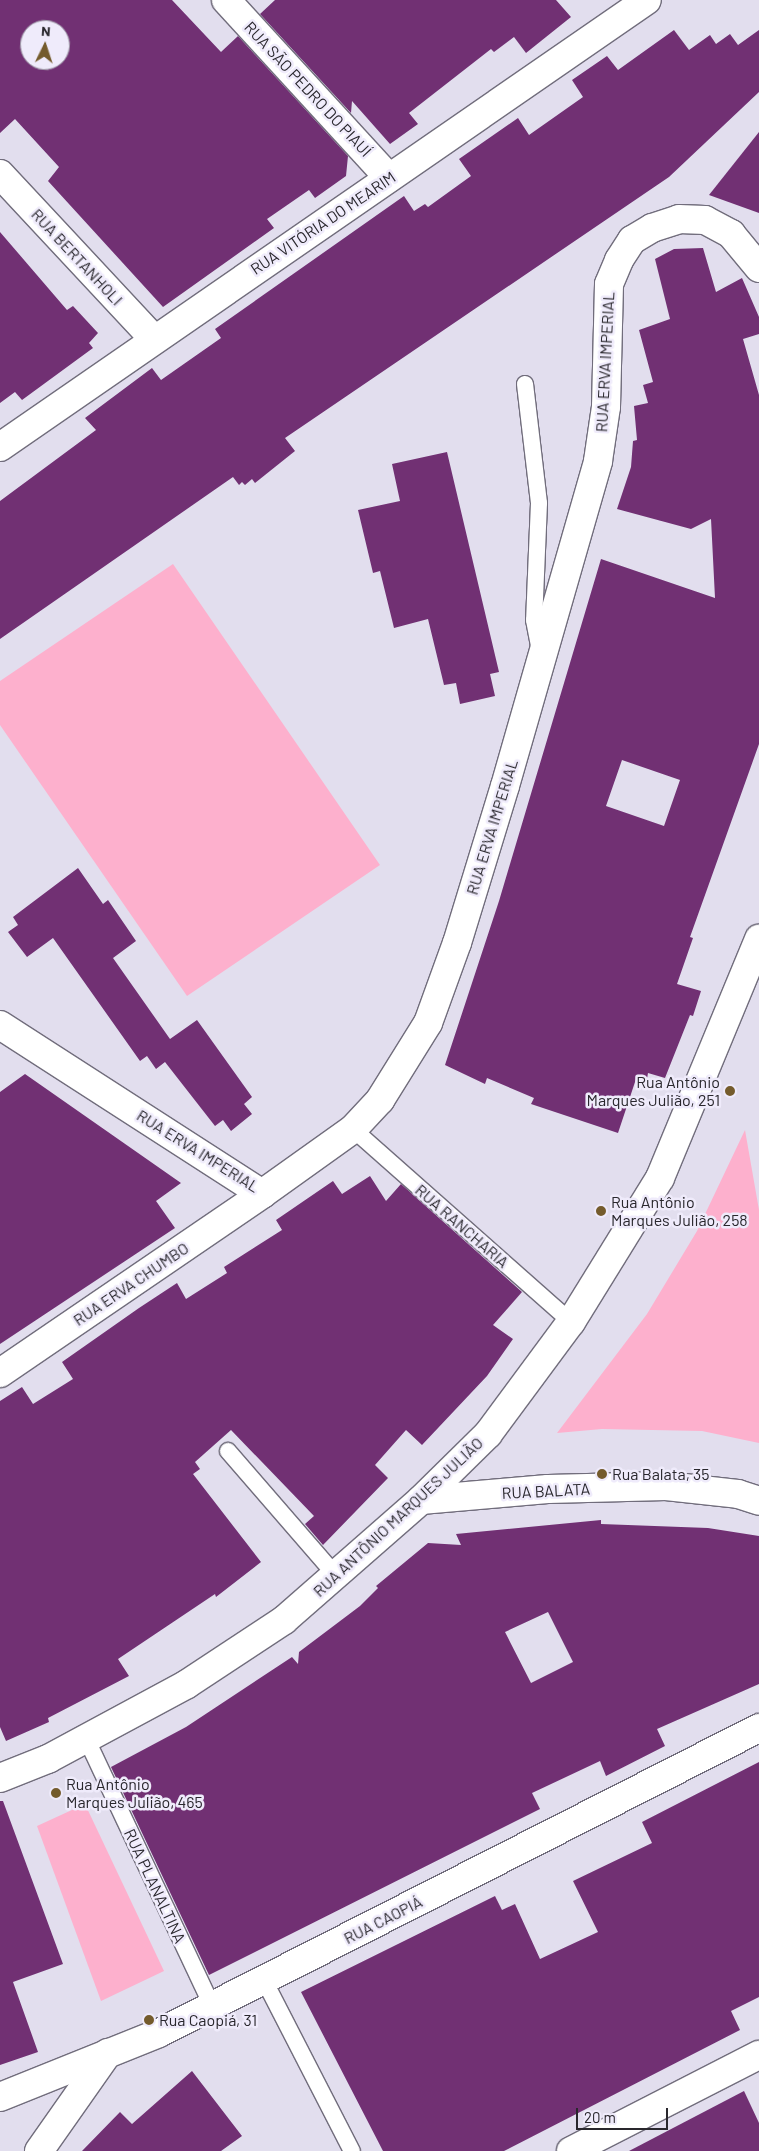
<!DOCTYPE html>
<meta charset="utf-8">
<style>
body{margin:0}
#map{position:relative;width:759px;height:2151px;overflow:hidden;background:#e2deee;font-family:Barlow,sans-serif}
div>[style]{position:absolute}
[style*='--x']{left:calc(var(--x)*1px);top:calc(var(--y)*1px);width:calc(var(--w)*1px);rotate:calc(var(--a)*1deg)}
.green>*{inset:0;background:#fdb0cd}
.building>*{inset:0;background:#713073}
.roads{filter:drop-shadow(1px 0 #716d7c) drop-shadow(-1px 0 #716d7c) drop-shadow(0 1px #716d7c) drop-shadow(0 -1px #716d7c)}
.lane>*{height:16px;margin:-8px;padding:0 8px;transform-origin:8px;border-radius:8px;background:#fff}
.street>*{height:28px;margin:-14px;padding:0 14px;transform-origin:14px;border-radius:14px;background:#fff}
.secondary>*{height:28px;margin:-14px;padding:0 14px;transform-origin:14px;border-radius:14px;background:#fff}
.dots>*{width:14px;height:14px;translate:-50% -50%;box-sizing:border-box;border:2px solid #efebfb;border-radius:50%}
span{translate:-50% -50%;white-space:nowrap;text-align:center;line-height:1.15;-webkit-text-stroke:5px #efebfb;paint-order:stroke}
.street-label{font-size:16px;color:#29272d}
.poi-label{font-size:16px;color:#29272d}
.right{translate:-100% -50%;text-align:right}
.left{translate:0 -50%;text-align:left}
.north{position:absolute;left:20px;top:20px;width:50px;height:50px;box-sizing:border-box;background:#efebfb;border:1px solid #a09da9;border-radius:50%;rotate:4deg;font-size:14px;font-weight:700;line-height:20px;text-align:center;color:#29272d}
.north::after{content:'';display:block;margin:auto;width:18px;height:22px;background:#745b2c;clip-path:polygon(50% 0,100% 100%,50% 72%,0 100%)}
.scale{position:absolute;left:576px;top:2108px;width:92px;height:22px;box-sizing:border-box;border:2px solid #29272d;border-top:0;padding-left:6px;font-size:15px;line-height:18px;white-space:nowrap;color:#29272d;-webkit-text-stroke:4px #efebfb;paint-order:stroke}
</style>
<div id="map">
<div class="green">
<div style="clip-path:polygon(173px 564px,380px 865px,187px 996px,0 725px,0 681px)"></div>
<div style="clip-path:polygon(745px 1130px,759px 1210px,759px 1443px,702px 1431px,602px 1429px,557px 1433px,647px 1314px,697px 1231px)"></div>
<div style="clip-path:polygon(85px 1804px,164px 1971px,101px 2001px,37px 1826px)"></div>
</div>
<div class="building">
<div style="clip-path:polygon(evenodd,0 0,172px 0,221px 52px,238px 36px,348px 156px,346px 176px,315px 198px,309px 190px,267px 219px,274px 228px,163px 307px,48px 181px,59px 167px,15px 119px,0 133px,0 0,30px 30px,60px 30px,60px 60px,30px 60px,30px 30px)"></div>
<div style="clip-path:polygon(275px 0,556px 0,571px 17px,526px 53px,514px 37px,494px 52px,491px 49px,409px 113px,418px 124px,390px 144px,352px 101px,351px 113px,260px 14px)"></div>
<div style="clip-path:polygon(674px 30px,689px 50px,710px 35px,716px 44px,730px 34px,738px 45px,759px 30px,759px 92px,669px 177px,285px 438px,295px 451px,255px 483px,252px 479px,245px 485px,242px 482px,239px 485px,233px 477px,0 639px,0 501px,96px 430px,85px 418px,152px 368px,161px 380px,221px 338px,215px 329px,404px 196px,414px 211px,425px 204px,428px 207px,471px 176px,459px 159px,518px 118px,529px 135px,583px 97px,572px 80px,607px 56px,618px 70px)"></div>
<div style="clip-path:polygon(759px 132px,759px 213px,709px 195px)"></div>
<div style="clip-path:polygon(0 232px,67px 310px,73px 306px,98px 333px,89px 343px,93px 348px,22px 400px,15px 392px,0 403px)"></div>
<div style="clip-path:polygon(evenodd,703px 248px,716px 292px,742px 278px,759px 317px,759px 334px,743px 339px,759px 395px,759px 744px,690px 937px,693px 938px,677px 984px,701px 991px,693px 1016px,690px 1015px,665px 1078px,648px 1073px,647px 1079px,637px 1076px,618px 1133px,531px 1104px,534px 1098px,487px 1078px,485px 1084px,445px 1065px,499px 901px,601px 559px,715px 598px,711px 519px,691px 529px,617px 509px,631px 467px,633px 441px,637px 440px,634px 406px,648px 403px,643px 385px,653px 382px,639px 330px,670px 319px,655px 259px,674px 249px,703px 248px,622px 760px,680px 780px,664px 826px,606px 806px,622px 760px)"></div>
<div style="clip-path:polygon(447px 452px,499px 672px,490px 674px,495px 696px,460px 704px,456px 683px,444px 685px,428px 619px,394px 628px,380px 571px,373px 573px,358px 510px,400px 501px,392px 464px)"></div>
<div style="clip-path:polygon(78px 868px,103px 904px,108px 900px,136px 941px,113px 958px,170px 1039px,197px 1020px,252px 1097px,244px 1104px,252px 1114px,231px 1131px,223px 1120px,215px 1126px,165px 1062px,156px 1069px,147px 1056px,140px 1061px,53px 938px,27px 957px,8px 932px,18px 925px,13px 917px)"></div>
<div style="clip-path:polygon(25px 1074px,181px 1183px,156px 1201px,175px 1228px,0 1344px,0 1092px)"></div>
<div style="clip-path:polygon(370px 1176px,386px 1201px,401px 1184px,522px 1292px,493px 1325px,513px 1339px,487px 1376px,422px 1445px,406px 1430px,375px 1465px,388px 1478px,323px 1545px,305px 1524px,314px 1516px,231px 1430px,195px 1462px,200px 1469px,193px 1474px,261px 1562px,216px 1597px,215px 1594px,118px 1659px,129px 1676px,48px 1718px,49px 1722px,6px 1741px,0 1727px,0 1401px,22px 1387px,33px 1404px,73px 1379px,62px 1362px,139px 1308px,177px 1283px,186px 1299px,227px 1273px,224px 1267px,282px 1230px,276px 1220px,333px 1181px,342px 1194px)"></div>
<div style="clip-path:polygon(evenodd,601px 1520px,601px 1524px,708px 1528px,759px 1536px,759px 1684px,657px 1729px,665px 1746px,606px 1776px,600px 1761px,532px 1793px,540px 1809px,209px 1975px,111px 1767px,186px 1727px,292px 1657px,298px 1664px,299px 1652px,360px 1606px,378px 1588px,376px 1586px,428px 1543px,461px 1545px,456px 1534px,601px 1520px,548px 1612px,573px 1662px,531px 1683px,505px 1632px,548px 1612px)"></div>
<div style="clip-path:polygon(759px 1762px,759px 1997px,731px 2011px,740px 2030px,504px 2151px,383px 2151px,301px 1992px,495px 1896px,502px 1910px,515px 1904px,540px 1959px,598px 1932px,573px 1881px,652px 1843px,642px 1822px)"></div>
<div style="clip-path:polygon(0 1801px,3px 1801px,63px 1964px,13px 1982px,38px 2052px,0 2065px)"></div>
<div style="clip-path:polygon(192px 2071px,242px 2136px,221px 2151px,82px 2151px,120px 2112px,132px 2124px)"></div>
<div style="clip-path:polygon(744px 2091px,759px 2123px,759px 2151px,629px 2151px)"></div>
</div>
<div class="roads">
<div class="lane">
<div style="--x:525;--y:384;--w:120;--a:83.3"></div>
<div style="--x:539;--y:503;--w:117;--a:92.4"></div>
<div style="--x:534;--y:620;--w:31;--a:79"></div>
<div style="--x:353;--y:1129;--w:291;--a:41.5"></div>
<div style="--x:228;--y:1451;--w:167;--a:49.1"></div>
<div style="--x:86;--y:1738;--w:296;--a:64.8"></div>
<div style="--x:264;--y:1980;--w:192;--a:62.8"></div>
</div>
<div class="street">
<div style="--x:226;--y:0;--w:241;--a:47.5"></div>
<div style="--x:0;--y:174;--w:226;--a:47"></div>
<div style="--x:0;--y:447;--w:786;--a:-34.64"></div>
<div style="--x:0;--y:1025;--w:312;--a:32.8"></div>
<div style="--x:262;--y:1194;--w:112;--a:-35.5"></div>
<div style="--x:353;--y:1129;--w:40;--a:-47"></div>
<div style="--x:380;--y:1100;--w:91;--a:-58.1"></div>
<div style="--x:428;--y:1023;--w:85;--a:-70.1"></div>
<div style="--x:457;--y:943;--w:164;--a:-73"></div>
<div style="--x:505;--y:786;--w:338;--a:-74"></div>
<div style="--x:598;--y:461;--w:55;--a:-81.6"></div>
<div style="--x:606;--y:407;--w:123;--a:-88.6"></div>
<div style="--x:609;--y:284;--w:26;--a:-67"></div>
<div style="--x:619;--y:260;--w:24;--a:-57"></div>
<div style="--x:632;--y:240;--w:23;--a:-31"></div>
<div style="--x:652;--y:228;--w:28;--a:-18"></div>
<div style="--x:679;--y:219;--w:26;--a:2"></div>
<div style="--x:705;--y:220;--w:30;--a:28"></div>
<div style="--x:731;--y:234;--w:44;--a:50.5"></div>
<div style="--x:0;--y:1373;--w:317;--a:-34.3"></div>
<div style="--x:421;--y:1500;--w:127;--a:-5"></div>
<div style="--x:548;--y:1489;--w:118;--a:-1.5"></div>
<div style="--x:666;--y:1486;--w:72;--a:6.3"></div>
<div style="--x:738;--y:1494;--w:22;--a:18"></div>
<div style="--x:0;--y:2097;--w:171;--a:-21.9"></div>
<div style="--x:159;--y:2033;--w:673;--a:-26.95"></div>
<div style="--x:39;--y:2151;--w:120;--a:-54.9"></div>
<div style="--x:571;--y:2151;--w:211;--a:-27.1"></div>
</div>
<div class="secondary">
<div style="--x:0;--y:1778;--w:52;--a:-21.6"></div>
<div style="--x:48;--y:1759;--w:158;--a:-28.3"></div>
<div style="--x:187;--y:1684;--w:116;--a:-33.4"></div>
<div style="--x:284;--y:1620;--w:182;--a:-41.2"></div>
<div style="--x:421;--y:1500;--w:94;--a:-44.6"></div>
<div style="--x:488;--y:1434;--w:139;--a:-53.5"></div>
<div style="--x:571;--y:1322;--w:169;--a:-58.3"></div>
<div style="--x:660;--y:1178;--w:259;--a:-67.5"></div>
</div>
</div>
<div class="dots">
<div style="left:730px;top:1091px;background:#745b2c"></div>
<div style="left:601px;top:1211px;background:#745b2c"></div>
<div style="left:602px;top:1474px;background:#745b2c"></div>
<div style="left:56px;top:1793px;background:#745b2c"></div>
<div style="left:149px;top:2020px;background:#745b2c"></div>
</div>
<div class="street-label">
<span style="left:308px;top:89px;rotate:47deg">RUA SÃO PEDRO DO PIAUÍ</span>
<span style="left:323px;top:223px;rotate:-34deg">RUA VITÓRIA DO MEARIM</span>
<span style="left:77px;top:257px;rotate:47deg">RUA BERTANHOLI</span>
<span style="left:605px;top:362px;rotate:-87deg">RUA ERVA IMPERIAL</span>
<span style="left:492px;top:827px;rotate:-73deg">RUA ERVA IMPERIAL</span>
<span style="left:198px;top:1151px;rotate:32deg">RUA ERVA IMPERIAL</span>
<span style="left:462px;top:1226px;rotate:41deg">RUA RANCHARIA</span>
<span style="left:131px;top:1284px;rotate:-34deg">RUA ERVA CHUMBO</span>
<span style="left:546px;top:1491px;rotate:-3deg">RUA BALATA</span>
<span style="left:398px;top:1517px;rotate:-43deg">RUA ANTÔNIO MARQUES JULIÃO</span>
<span style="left:155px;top:1886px;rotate:65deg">RUA PLANALTINA</span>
<span style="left:383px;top:1920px;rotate:-27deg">RUA CAOPIÁ</span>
</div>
<div class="poi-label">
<span class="right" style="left:720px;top:1091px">Rua Antônio<br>Marques Julião, 251</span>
<span class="left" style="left:611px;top:1211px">Rua Antônio<br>Marques Julião, 258</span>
<span class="left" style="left:612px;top:1474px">Rua Balata, 35</span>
<span class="left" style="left:66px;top:1793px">Rua Antônio<br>Marques Julião, 465</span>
<span class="left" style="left:159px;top:2020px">Rua Caopiá, 31</span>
</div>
<div class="north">N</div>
<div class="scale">20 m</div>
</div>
